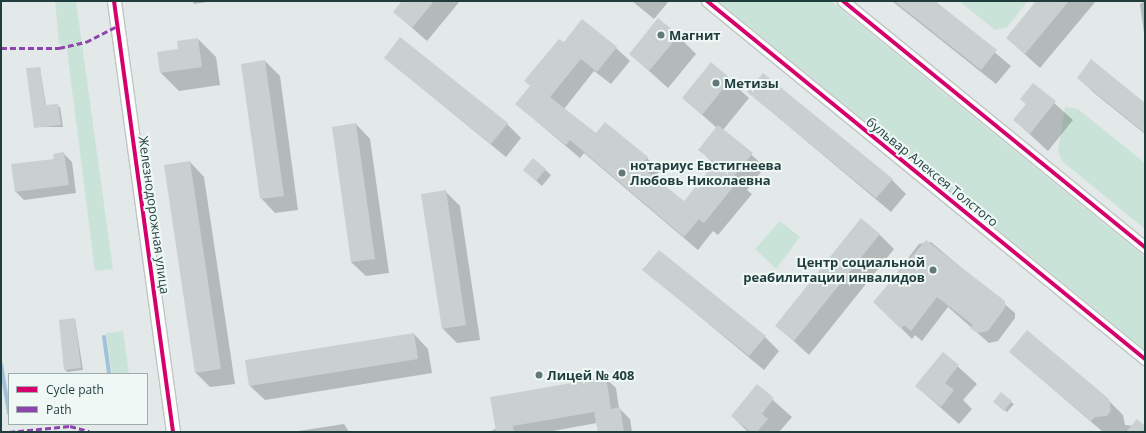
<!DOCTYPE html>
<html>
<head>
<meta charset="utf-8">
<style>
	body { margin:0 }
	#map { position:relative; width:1146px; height:433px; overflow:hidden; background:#e2e9e8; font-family:"Open Sans",sans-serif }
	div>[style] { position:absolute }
	.green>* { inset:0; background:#cae3d9 }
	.shadow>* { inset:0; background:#0003 }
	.stream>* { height:4px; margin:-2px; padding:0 2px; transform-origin:2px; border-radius:2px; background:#a0c2db }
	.building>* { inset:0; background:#cad0cf }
	.roads { filter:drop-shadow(1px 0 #bfc6c5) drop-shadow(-1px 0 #bfc6c5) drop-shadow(0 1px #bfc6c5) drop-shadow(0 -1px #bfc6c5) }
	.minor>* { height:11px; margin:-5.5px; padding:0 5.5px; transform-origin:5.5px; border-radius:5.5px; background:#fbfcfc }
	.tertiary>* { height:13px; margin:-6.5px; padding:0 6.5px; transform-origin:6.5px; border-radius:6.5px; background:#fbfcfc }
	.quiet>* { height:3px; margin-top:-1.5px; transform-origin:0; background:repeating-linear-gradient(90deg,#8e44ad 0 6px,transparent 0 9px) }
	.cycleway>* { height:4px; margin:-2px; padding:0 2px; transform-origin:2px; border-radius:2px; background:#d6006c }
	.dots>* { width:11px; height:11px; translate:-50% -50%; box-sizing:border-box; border:2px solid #f0f8f6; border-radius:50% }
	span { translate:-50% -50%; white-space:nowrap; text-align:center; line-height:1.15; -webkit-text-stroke:4px #f0f8f6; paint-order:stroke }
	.poi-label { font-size:13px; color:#1f3d3d; font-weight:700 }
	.left { translate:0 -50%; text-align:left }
	.right { translate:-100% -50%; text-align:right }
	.street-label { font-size:13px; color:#1f3d3d }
	.frame { position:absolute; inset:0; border:2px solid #1f3d3d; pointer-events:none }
	.legend { position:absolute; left:8px; top:373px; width:140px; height:52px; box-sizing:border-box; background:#f0f8f6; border:1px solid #9cadac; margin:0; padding:5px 7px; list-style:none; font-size:12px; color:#1f3d3d }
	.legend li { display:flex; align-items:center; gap:8px; height:20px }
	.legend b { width:20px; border:1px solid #9cadac }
</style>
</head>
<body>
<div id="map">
	<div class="green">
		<i style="clip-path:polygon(55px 1px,76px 1px,113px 269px,95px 271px,67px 50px,59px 43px)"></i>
		<i style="clip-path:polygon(718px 1px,831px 1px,1145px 257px,1145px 350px)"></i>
		<i style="clip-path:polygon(959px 1px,1028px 1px,1007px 27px,995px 30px)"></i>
		<i style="clip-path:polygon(1065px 107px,1078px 109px,1145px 163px,1145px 229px,1062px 161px,1058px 152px)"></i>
		<i style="clip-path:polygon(780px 221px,800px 237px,776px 269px,755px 249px)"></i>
		<i style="clip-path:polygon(123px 331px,129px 374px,112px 374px,106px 333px)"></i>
	</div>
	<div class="shadow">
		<i style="clip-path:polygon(192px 1px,214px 1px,194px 4px)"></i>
		<i style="clip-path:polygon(404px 1px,460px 1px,427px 41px,394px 12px)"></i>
		<i style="clip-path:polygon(632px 1px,669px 1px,654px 19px)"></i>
		<i style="clip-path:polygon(892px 1px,933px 1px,1011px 66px,996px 84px)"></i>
		<i style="clip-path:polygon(1037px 1px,1096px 1px,1040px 68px,1007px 38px)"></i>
		<i style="clip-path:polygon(1145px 1px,1145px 41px,1140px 4px)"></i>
		<i style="clip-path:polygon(678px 36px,696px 54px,668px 88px,630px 54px)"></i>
		<i style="clip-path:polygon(198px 39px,216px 57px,220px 85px,179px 91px,161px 73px,179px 50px)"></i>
		<i style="clip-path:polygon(564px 44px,616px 48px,630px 61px,611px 84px,594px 71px,564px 109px,596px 135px,647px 158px,660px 171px,654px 179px,684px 203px,715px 165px,700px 150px,717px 128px,683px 98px,711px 64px,749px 98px,723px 130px,765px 167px,747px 190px,752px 194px,718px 235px,713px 231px,698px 250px,584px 153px,580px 158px,516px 104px)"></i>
		<i style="clip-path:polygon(385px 58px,507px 124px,521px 138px,506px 157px)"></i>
		<i style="clip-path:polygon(265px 61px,280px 76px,298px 210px,275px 213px,261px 198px)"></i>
		<i style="clip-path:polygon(40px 68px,46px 106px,60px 107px,63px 127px,35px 127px)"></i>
		<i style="clip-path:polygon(1078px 77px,1145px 104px,1145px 134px,1093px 92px)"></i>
		<i style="clip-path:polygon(1033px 84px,1073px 120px,1048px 151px,1014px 120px,1027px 105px,1021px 99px)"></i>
		<i style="clip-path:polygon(748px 92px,892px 180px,906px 194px,891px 212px)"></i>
		<i style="clip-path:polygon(356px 124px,370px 139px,389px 273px,366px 276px,351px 262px)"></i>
		<i style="clip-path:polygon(64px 154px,72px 162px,76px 193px,24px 200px,16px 192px,12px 165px,55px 160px)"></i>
		<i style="clip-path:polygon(533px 159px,551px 175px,542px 186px,524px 170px)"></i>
		<i style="clip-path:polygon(190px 162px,204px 177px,235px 384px,210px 387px,196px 373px)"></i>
		<i style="clip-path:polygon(445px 191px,460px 206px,480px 340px,457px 343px,443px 329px)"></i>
		<i style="clip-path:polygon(879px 234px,894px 249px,809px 355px,777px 326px)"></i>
		<i style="clip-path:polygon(931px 242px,1015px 313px,1015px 318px,998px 341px,989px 343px,948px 307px,922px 341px,915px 335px,912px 339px,875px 302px,919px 244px)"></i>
		<i style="clip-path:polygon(644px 270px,765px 337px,779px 351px,764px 370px)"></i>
		<i style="clip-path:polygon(75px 319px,83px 370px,67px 372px,65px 369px)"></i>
		<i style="clip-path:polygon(414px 334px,428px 349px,432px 373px,265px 400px,250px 386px)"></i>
		<i style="clip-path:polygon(1010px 352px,1108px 400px,1123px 415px,1125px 425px,1145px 427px,1145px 432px,1103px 432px)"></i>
		<i style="clip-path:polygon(943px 353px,977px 384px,963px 400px,972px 409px,959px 424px,916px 386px)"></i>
		<i style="clip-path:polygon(605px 378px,616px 388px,619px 408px,630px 419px,632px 432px,599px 432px,597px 423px,547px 432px,489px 432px)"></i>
		<i style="clip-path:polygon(757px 386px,792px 417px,779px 432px,748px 432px,732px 416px)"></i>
		<i style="clip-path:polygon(1011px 402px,1014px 404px,1007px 412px,997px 404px)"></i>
		<i style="clip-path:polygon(344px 424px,349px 432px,292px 432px)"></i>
	</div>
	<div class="stream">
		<i style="left:104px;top:337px;width:37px;rotate:82deg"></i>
		<i style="left:1px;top:364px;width:50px;rotate:80.7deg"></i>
	</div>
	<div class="building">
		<i style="clip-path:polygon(402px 1px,434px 1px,412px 28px,393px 12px)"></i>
		<i style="clip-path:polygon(894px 1px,935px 1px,997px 50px,981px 70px)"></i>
		<i style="clip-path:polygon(1036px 1px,1069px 1px,1025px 54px,1006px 38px)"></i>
		<i style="clip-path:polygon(658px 18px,679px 35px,649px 71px,629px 54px)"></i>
		<i style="clip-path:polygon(582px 19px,617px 47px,597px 72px,581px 59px,550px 97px,596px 133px,605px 122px,648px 157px,640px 166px,684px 201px,715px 163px,698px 150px,718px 125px,753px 153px,734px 176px,739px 180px,704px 223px,699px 219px,684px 237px,570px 140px,566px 145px,515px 104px,530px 86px,524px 81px,559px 39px,564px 42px)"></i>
		<i style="clip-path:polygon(400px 37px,508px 123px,491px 144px,384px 58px)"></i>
		<i style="clip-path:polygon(198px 38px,202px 67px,160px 73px,157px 52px,178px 49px,177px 41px)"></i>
		<i style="clip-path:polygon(1091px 59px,1145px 103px,1145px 133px,1077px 78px)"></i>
		<i style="clip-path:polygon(265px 60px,284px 196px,260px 199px,241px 64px)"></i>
		<i style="clip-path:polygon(711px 62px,731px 79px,702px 115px,682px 98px)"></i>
		<i style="clip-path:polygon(40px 67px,45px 105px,58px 104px,61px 125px,34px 128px,26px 68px)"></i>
		<i style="clip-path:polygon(763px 73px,893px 179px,876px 198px,747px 92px)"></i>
		<i style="clip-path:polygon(1033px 83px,1056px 101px,1030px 134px,1013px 120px,1026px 104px,1020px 99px)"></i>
		<i style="clip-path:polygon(356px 123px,375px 259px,351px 262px,332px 127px)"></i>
		<i style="clip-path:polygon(64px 152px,69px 185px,15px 192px,11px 164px,54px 159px,53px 154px)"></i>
		<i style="clip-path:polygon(533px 158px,546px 169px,536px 181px,523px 170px)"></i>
		<i style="clip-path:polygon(190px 161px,221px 369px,195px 373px,164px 165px)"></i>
		<i style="clip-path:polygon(446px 190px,466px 325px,442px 329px,421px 194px)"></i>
		<i style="clip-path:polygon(861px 218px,880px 234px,794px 341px,775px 326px)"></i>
		<i style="clip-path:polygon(926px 240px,1005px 301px,1005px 308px,988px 331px,977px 333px,970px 328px,973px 325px,937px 297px,911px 331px,904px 325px,901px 329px,873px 302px)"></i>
		<i style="clip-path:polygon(659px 250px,766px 336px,749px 356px,642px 270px)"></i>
		<i style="clip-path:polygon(75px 318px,81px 368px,64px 370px,59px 320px)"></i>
		<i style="clip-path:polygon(1027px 330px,1109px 399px,1111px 410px,1107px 416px,1095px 417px,1091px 421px,1009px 352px)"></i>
		<i style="clip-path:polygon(414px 333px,418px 359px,249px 386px,245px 360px)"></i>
		<i style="clip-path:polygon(943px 352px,959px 365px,945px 383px,954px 390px,941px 407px,915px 386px)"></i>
		<i style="clip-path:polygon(606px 377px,611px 409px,620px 407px,624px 432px,598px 432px,594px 412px,513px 426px,514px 432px,496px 432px,490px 397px)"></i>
		<i style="clip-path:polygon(757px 384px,774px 398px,762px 414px,768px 419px,757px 432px,751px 432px,731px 416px)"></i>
		<i style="clip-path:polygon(1001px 392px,1012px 401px,1004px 411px,993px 402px)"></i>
		<i style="clip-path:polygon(1137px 419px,1145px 426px,1145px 432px,1126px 432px)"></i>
	</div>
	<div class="roads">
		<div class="minor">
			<i style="left:707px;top:1px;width:566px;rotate:39.26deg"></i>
			<i style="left:843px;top:1px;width:390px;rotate:39.2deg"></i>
		</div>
		<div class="tertiary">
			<i style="left:114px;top:1px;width:435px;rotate:82.2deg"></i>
		</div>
	</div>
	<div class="quiet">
		<i style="left:1px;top:48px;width:58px"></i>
		<i style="left:59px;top:48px;width:28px;rotate:-13deg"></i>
		<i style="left:86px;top:42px;width:36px;rotate:-27deg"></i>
		<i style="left:9px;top:432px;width:61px;rotate:-5.6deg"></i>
		<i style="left:70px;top:426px;width:20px;rotate:15deg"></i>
	</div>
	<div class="cycleway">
		<i style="left:114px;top:1px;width:435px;rotate:82.2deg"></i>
		<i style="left:707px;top:1px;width:566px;rotate:39.26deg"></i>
		<i style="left:843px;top:1px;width:390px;rotate:39.2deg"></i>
	</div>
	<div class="dots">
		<i style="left:661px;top:35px;background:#637979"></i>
		<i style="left:716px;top:83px;background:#637979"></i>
		<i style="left:622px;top:173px;background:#637979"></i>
		<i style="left:933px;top:270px;background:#637979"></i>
		<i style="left:539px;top:375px;background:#637979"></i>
	</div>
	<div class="poi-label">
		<span class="left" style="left:669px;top:35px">Магнит</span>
		<span class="left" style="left:724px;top:83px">Метизы</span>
		<span class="left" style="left:630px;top:173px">нотариус Евстигнеева<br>Любовь Николаевна</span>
		<span class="right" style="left:925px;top:270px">Центр социальной<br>реабилитации инвалидов</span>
		<span class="left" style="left:547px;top:375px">Лицей № 408</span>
	</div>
	<div class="street-label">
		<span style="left:932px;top:172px;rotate:39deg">бульвар Алексея Толстого</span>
		<span style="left:154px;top:215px;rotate:82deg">Железнодорожная улица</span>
	</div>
	<div class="frame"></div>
	<ul class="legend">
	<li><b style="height:5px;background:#d6006c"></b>Cycle path</li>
	<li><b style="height:5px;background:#8e44ad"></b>Path</li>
	</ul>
</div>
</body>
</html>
